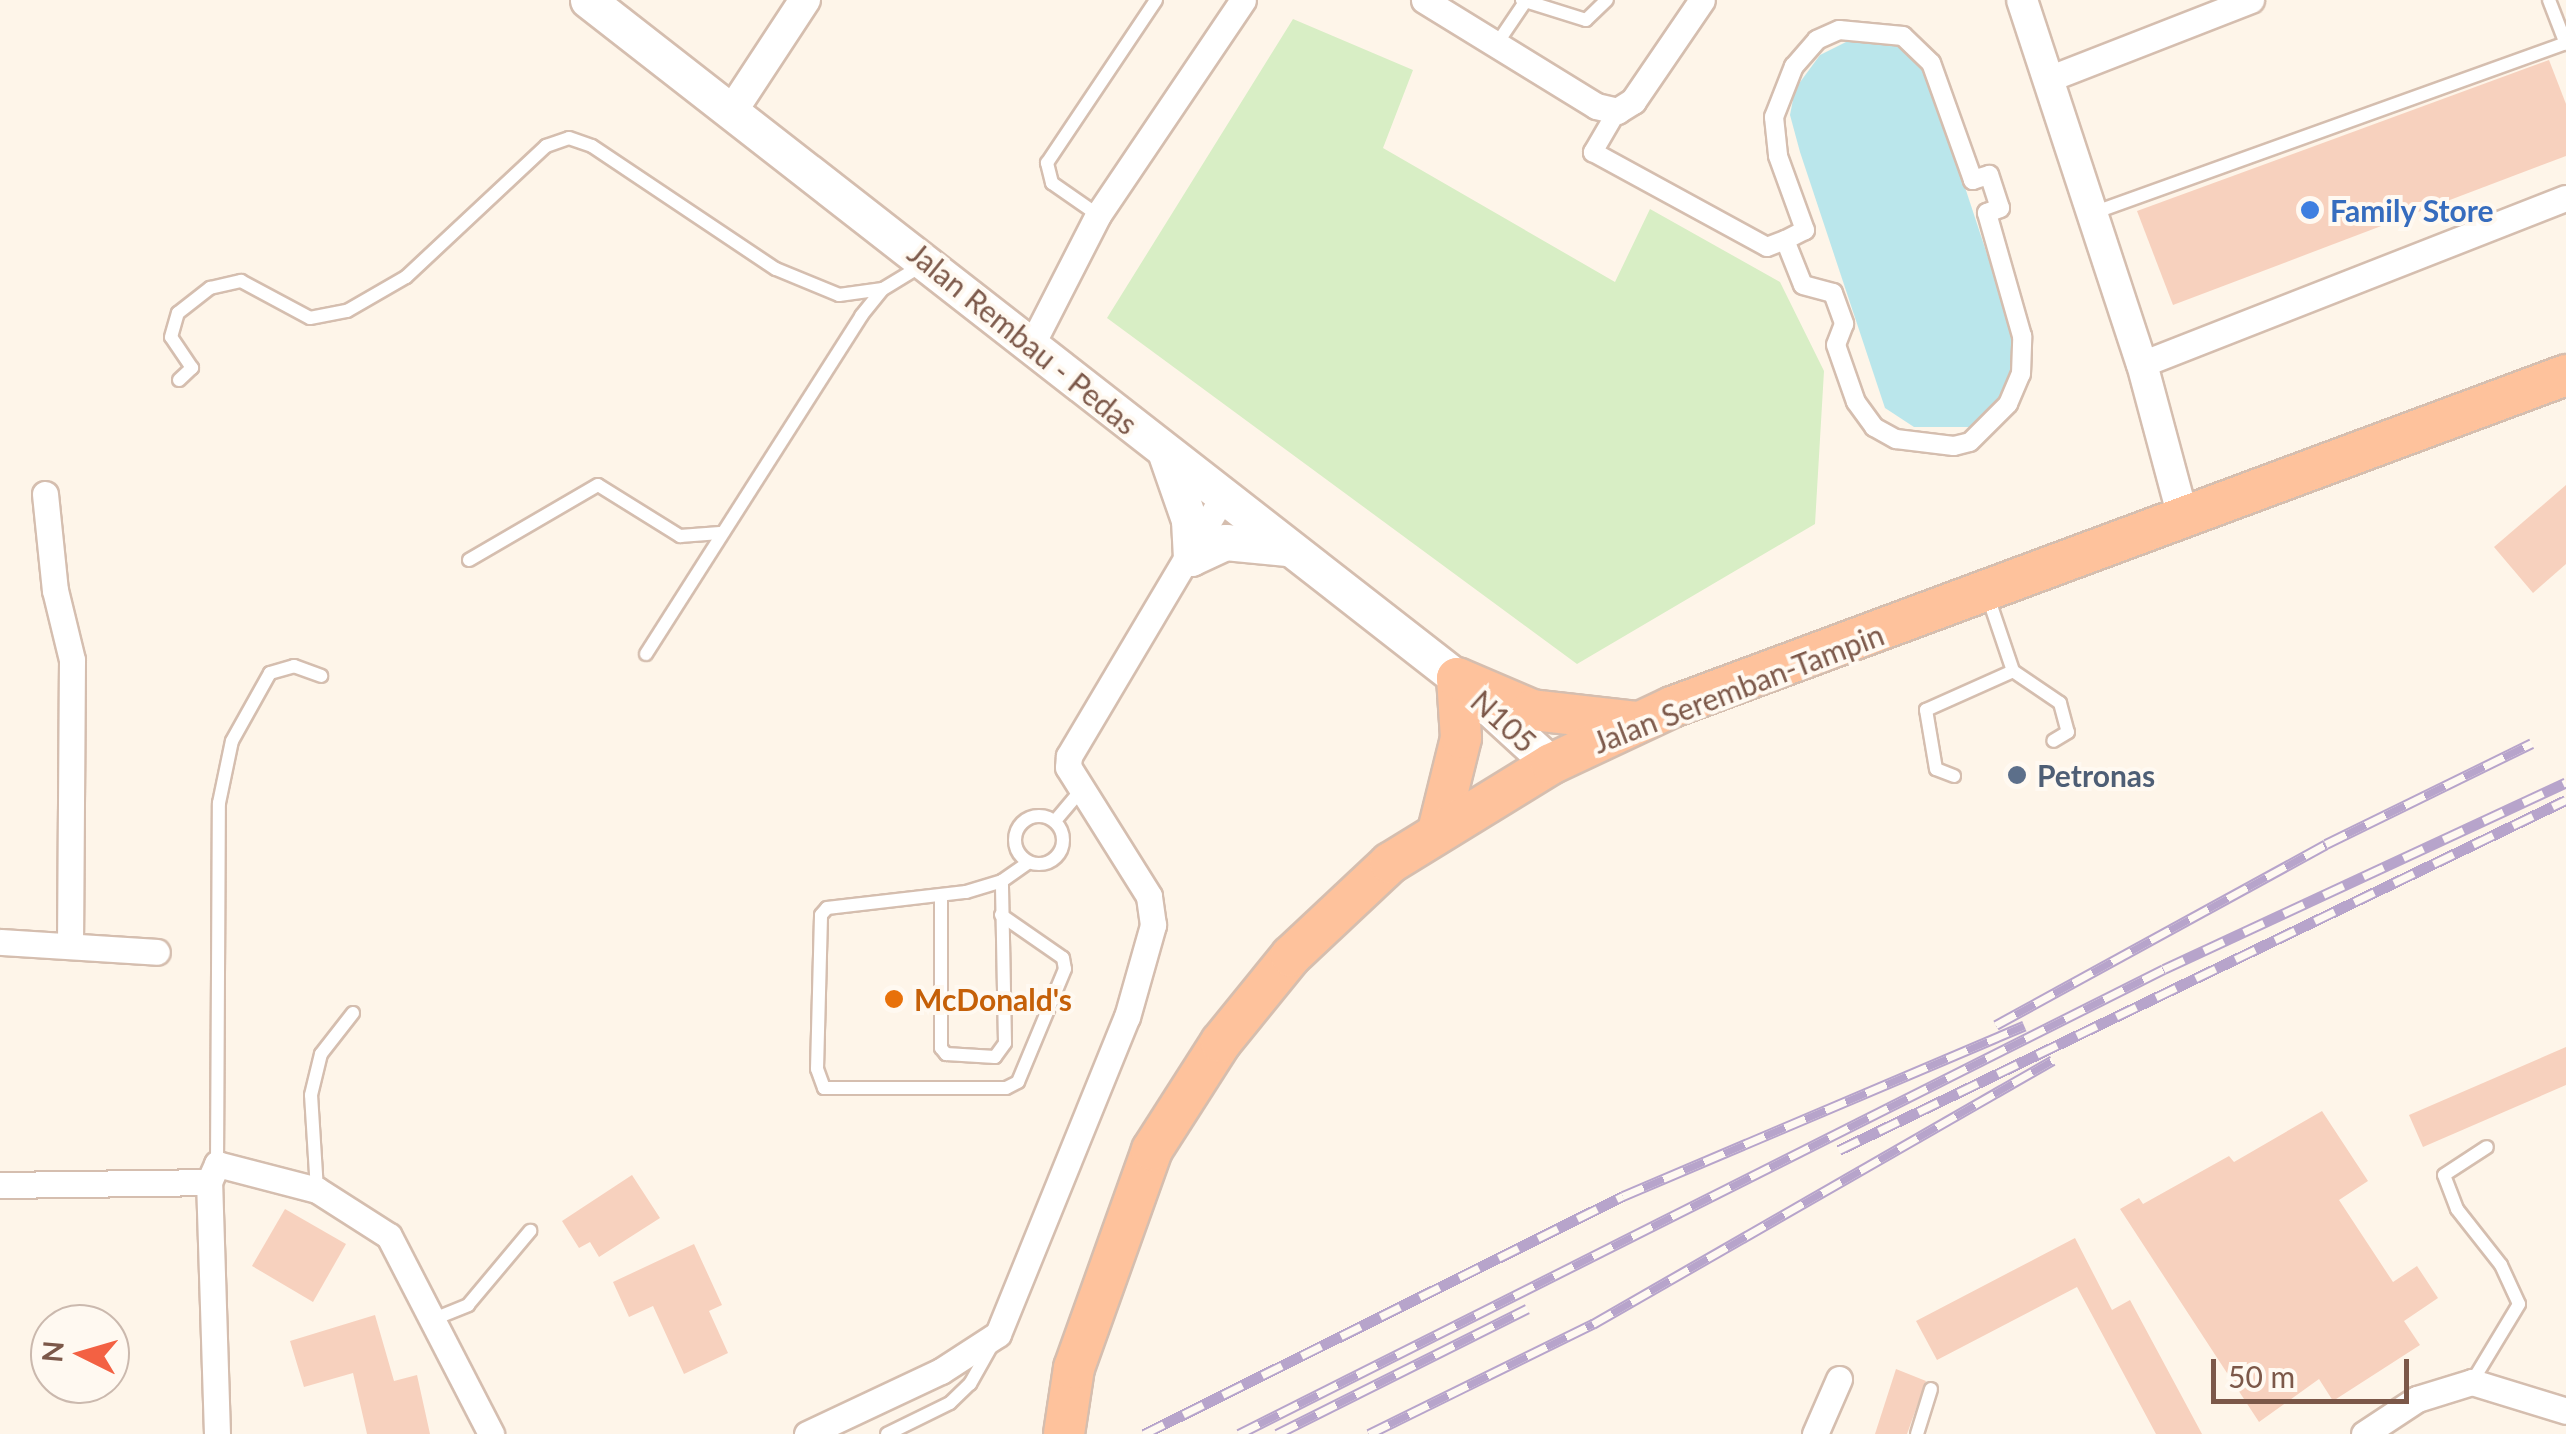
<!DOCTYPE html>
<html>
<head>
<meta charset="utf-8">
<style>
	body { margin:0 }
	#map { position:relative; width:2566px; height:1434px; overflow:hidden; background:#fef5e9; font-family:Lato,sans-serif }
	div>[style] { position:absolute }
	.green>* { inset:0; background:#d8eec5 }
	.water>* { inset:0; background:#bae6eb }
	.building>* { inset:0; background:#f7d1be }
	.roads { filter:drop-shadow(2px 0 #d5beaf) drop-shadow(-2px 0 #d5beaf) drop-shadow(0 2px #d5beaf) drop-shadow(0 -2px #d5beaf) }
	.service>* { height:12px; margin:-6px; padding:0 6px; transform-origin:6px; border-radius:6px; background:#fff }
	.service>.ring { margin:-6px; padding:0; box-sizing:content-box; background:none; border:12px solid #fff; border-radius:50% }
	.pedestrian>* { height:18px; margin:-9px; padding:0 9px; transform-origin:9px; border-radius:9px; background:#fff }
	.minor>* { height:25px; margin:-12.5px; padding:0 12.5px; transform-origin:12.5px; border-radius:12.5px; background:#fff }
	.tertiary>* { height:30px; margin:-15px; padding:0 15px; transform-origin:15px; border-radius:15px; background:#fff }
	.secondary>* { height:35px; margin:-17.5px; padding:0 17.5px; transform-origin:17.5px; border-radius:17.5px; background:#fff }
	.trunk>* { height:40px; margin:-20px; padding:0 20px; transform-origin:20px; border-radius:20px; background:#fec29c }
	.rail>* { height:11px; margin-top:-5.5px; transform-origin:0; background:repeating-linear-gradient(90deg,#fff9f1 0 22px,#b7a4cb 0 44px); box-sizing:border-box; border-block:2px solid #b7a4cb }
	.dots>* { width:28px; height:28px; translate:-50% -50%; box-sizing:border-box; border:5px solid #fff9f1; border-radius:50% }
	span { translate:-50% -50%; white-space:nowrap; text-align:center; line-height:1.15; -webkit-text-stroke:8px #fff9f1; paint-order:stroke }
	.shop-label { font-size:30px; color:#366cbe; font-weight:700 }
	.left { translate:0 -50%; text-align:left }
	.street-label { font-size:30px; color:#7c5849 }
	.service-label { font-size:30px; color:#4e5e75; font-weight:700 }
	.food-label { font-size:30px; color:#c56008; font-weight:700 }
	.north { position:absolute; left:30px; top:1304px; width:100px; height:100px; box-sizing:border-box; background:#fff9f1; border:2px solid #cbb9ae; border-radius:50%; rotate:275deg; font-size:28px; font-weight:700; line-height:40px; text-align:center; color:#7c5849 }
	.north::after { content:''; display:block; margin:auto; width:35px; height:45px; background:#f36143; clip-path:polygon(50% 0,100% 100%,50% 72%,0 100%) }
	.scale { position:absolute; left:2211px; top:1359px; width:198px; height:45px; box-sizing:border-box; border:5px solid #7c5849; border-top:0; padding-left:12px; font-size:30px; line-height:35px; white-space:nowrap; color:#7c5849; -webkit-text-stroke:8px #fff9f1; paint-order:stroke }
</style>
</head>
<body>
<div id="map">
	<div class="green">
		<i style="clip-path:polygon(1293px 19px,1413px 70px,1383px 148px,1615px 282px,1650px 209px,1780px 282px,1824px 371px,1815px 524px,1577px 664px,1107px 318px)"></i>
	</div>
	<div class="water">
		<i style="clip-path:polygon(1854px 38px,1905px 47px,1926px 69px,2014px 336px,2017px 362px,2010px 387px,1994px 413px,1970px 427px,1914px 427px,1885px 408px,1800px 152px,1790px 115px,1795px 89px,1820px 55px)"></i>
	</div>
	<div class="building">
		<i style="clip-path:polygon(2549px 60px,2566px 104px,2566px 156px,2173px 305px,2137px 211px)"></i>
		<i style="clip-path:polygon(2566px 485px,2566px 564px,2533px 593px,2494px 547px)"></i>
		<i style="clip-path:polygon(2566px 1047px,2566px 1085px,2423px 1147px,2409px 1115px)"></i>
		<i style="clip-path:polygon(2322px 1111px,2368px 1181px,2339px 1200px,2393px 1282px,2417px 1266px,2438px 1298px,2404px 1321px,2420px 1345px,2333px 1401px,2319px 1379px,2259px 1422px,2120px 1209px,2139px 1198px,2143px 1204px,2229px 1156px,2234px 1162px)"></i>
		<i style="clip-path:polygon(632px 1175px,660px 1218px,599px 1257px,590px 1242px,579px 1248px,562px 1221px)"></i>
		<i style="clip-path:polygon(285px 1209px,346px 1244px,313px 1302px,252px 1266px)"></i>
		<i style="clip-path:polygon(2075px 1238px,2112px 1310px,2130px 1300px,2202px 1434px,2156px 1434px,2077px 1287px,1937px 1360px,1916px 1321px)"></i>
		<i style="clip-path:polygon(694px 1244px,722px 1305px,709px 1311px,728px 1353px,684px 1374px,653px 1306px,629px 1317px,613px 1282px)"></i>
		<i style="clip-path:polygon(375px 1315px,394px 1381px,417px 1375px,430px 1434px,367px 1434px,353px 1373px,304px 1387px,290px 1341px)"></i>
		<i style="clip-path:polygon(1896px 1369px,1926px 1381px,1907px 1434px,1875px 1434px)"></i>
	</div>
	<div class="roads">
		<div class="service">
			<i style="left:1522px;top:0;width:67px;rotate:17.4deg"></i>
			<i style="left:1586px;top:20px;width:29px;rotate:-44deg"></i>
			<i style="left:2549px;top:0;width:47px;rotate:68.9deg"></i>
			<i style="left:1496px;top:45px;width:52px;rotate:-56deg"></i>
			<i style="left:2093px;top:213px;width:503px;rotate:-19.77deg"></i>
			<i style="left:1098px;top:215px;width:56px;rotate:-145.2deg"></i>
			<i style="left:1052px;top:183px;width:21px;rotate:-104deg"></i>
			<i style="left:1047px;top:163px;width:196px;rotate:-56.2deg"></i>
			<i style="left:179px;top:380px;width:18px;rotate:-43deg"></i>
			<i style="left:192px;top:368px;width:37px;rotate:-124deg"></i>
			<i style="left:171px;top:337px;width:25px;rotate:-74deg"></i>
			<i style="left:178px;top:313px;width:41px;rotate:-38deg"></i>
			<i style="left:210px;top:288px;width:32px;rotate:-13deg"></i>
			<i style="left:241px;top:281px;width:78px;rotate:28.2deg"></i>
			<i style="left:310px;top:318px;width:38px;rotate:-11deg"></i>
			<i style="left:347px;top:311px;width:68px;rotate:-30deg"></i>
			<i style="left:406px;top:277px;width:192px;rotate:-43.1deg"></i>
			<i style="left:546px;top:146px;width:24px;rotate:-19deg"></i>
			<i style="left:569px;top:138px;width:24px;rotate:19deg"></i>
			<i style="left:592px;top:146px;width:221px;rotate:33.8deg"></i>
			<i style="left:776px;top:269px;width:68px;rotate:22.4deg"></i>
			<i style="left:839px;top:295px;width:44px;rotate:-7.8deg"></i>
			<i style="left:469px;top:560px;width:149px;rotate:-30.2deg"></i>
			<i style="left:598px;top:485px;width:97px;rotate:31.9deg"></i>
			<i style="left:680px;top:536px;width:40px;rotate:-4.3deg"></i>
			<i style="left:1987px;top:594px;width:81px;rotate:71.3deg"></i>
			<i style="left:2013px;top:671px;width:57px;rotate:34.2deg"></i>
			<i style="left:2060px;top:703px;width:30px;rotate:75deg"></i>
			<i style="left:2068px;top:732px;width:17px;rotate:149deg"></i>
			<i style="left:646px;top:654px;width:401px;rotate:-57.5deg"></i>
			<i style="left:861px;top:316px;width:35px;rotate:-51deg"></i>
			<i style="left:883px;top:289px;width:44px;rotate:-31.2deg"></i>
			<i style="left:1954px;top:776px;width:19px;rotate:-159deg"></i>
			<i style="left:1936px;top:769px;width:60px;rotate:-99.6deg"></i>
			<i style="left:1926px;top:710px;width:95px;rotate:-24.1deg"></i>
			<i class="ring" style="left:1015px;top:816px;width:36px;height:36px"></i>
			<i style="left:1055px;top:821px;width:42px;rotate:-49.8deg"></i>
			<i style="left:941px;top:896px;width:152px;rotate:90deg"></i>
			<i style="left:941px;top:1048px;width:8px;rotate:50deg"></i>
			<i style="left:946px;top:1054px;width:49px;rotate:3.5deg"></i>
			<i style="left:995px;top:1057px;width:17px;rotate:-54deg"></i>
			<i style="left:1005px;top:1043px;width:162px;rotate:-91.1deg"></i>
			<i style="left:1001px;top:915px;width:75px;rotate:34.7deg"></i>
			<i style="left:1063px;top:958px;width:11px;rotate:80deg"></i>
			<i style="left:1065px;top:969px;width:122px;rotate:112.6deg"></i>
			<i style="left:1018px;top:1082px;width:13px;rotate:153deg"></i>
			<i style="left:1006px;top:1088px;width:182px;rotate:180deg"></i>
			<i style="left:824px;top:1088px;width:20px;rotate:-110deg"></i>
			<i style="left:817px;top:1069px;width:154px;rotate:-88.5deg"></i>
			<i style="left:821px;top:915px;width:9px;rotate:-49deg"></i>
			<i style="left:827px;top:908px;width:140px;rotate:-6.6deg"></i>
			<i style="left:966px;top:892px;width:38px;rotate:-17deg"></i>
			<i style="left:1002px;top:881px;width:32px;rotate:-35deg"></i>
			<i style="left:217px;top:1164px;width:361px;rotate:-89.7deg"></i>
			<i style="left:219px;top:803px;width:63px;rotate:-78.2deg"></i>
			<i style="left:232px;top:741px;width:78px;rotate:-60.8deg"></i>
			<i style="left:270px;top:673px;width:25px;rotate:-16deg"></i>
			<i style="left:294px;top:666px;width:29px;rotate:20deg"></i>
			<i style="left:317px;top:1190px;width:95px;rotate:-93.6deg"></i>
			<i style="left:311px;top:1095px;width:42px;rotate:-76.3deg"></i>
			<i style="left:321px;top:1054px;width:52px;rotate:-52deg"></i>
			<i style="left:434px;top:1319px;width:37px;rotate:-22deg"></i>
			<i style="left:468px;top:1305px;width:97px;rotate:-50deg"></i>
			<i style="left:2472px;top:1382px;width:91px;rotate:-58.9deg"></i>
			<i style="left:2519px;top:1304px;width:43px;rotate:-114.8deg"></i>
			<i style="left:2501px;top:1265px;width:71px;rotate:-128.2deg"></i>
			<i style="left:2457px;top:1209px;width:36px;rotate:-111deg"></i>
			<i style="left:2444px;top:1175px;width:51px;rotate:-33.1deg"></i>
			<i style="left:887px;top:1434px;width:70px;rotate:-26.2deg"></i>
			<i style="left:950px;top:1403px;width:28px;rotate:-44deg"></i>
			<i style="left:970px;top:1384px;width:45px;rotate:-60.6deg"></i>
			<i style="left:1917px;top:1434px;width:47px;rotate:-72.7deg"></i>
		</div>
		<div class="pedestrian">
			<i style="left:1617px;top:111px;width:48px;rotate:120.3deg"></i>
			<i style="left:1593px;top:152px;width:198px;rotate:28.6deg"></i>
			<i style="left:1767px;top:247px;width:19px;rotate:-21deg"></i>
			<i style="left:1785px;top:240px;width:48px;rotate:68.2deg"></i>
			<i style="left:1803px;top:285px;width:31px;rotate:15deg"></i>
			<i style="left:1833px;top:293px;width:33px;rotate:70deg"></i>
			<i style="left:1844px;top:324px;width:22px;rotate:111deg"></i>
			<i style="left:1836px;top:345px;width:60px;rotate:70.7deg"></i>
			<i style="left:1856px;top:402px;width:31px;rotate:54deg"></i>
			<i style="left:1874px;top:427px;width:25px;rotate:29deg"></i>
			<i style="left:1896px;top:439px;width:58px;rotate:6.9deg"></i>
			<i style="left:1954px;top:446px;width:16px;rotate:-14deg"></i>
			<i style="left:1970px;top:442px;width:54px;rotate:-45deg"></i>
			<i style="left:2008px;top:404px;width:33px;rotate:-67deg"></i>
			<i style="left:2021px;top:374px;width:38px;rotate:-88deg"></i>
			<i style="left:2022px;top:336px;width:128px;rotate:-105.9deg"></i>
			<i style="left:1987px;top:213px;width:14px;rotate:-21deg"></i>
			<i style="left:2000px;top:208px;width:35px;rotate:-108deg"></i>
			<i style="left:1989px;top:175px;width:17px;rotate:163deg"></i>
			<i style="left:1973px;top:180px;width:124px;rotate:-109.7deg"></i>
			<i style="left:1931px;top:63px;width:39px;rotate:-136deg"></i>
			<i style="left:1903px;top:36px;width:64px;rotate:-174.6deg"></i>
			<i style="left:1839px;top:30px;width:24px;rotate:156deg"></i>
			<i style="left:1817px;top:40px;width:35px;rotate:131deg"></i>
			<i style="left:1794px;top:66px;width:55px;rotate:111.4deg"></i>
			<i style="left:1774px;top:117px;width:39px;rotate:84deg"></i>
			<i style="left:1778px;top:156px;width:79px;rotate:70deg"></i>
			<i style="left:1805px;top:230px;width:22px;rotate:153deg"></i>
		</div>
		<div class="minor">
			<i style="left:1424px;top:0;width:202px;rotate:31.6deg"></i>
			<i style="left:1596px;top:106px;width:22px;rotate:13deg"></i>
			<i style="left:1617px;top:111px;width:19px;rotate:-32deg"></i>
			<i style="left:1633px;top:101px;width:122px;rotate:-55.7deg"></i>
			<i style="left:2048px;top:79px;width:218px;rotate:-21.3deg"></i>
			<i style="left:1033px;top:342px;width:143px;rotate:-62.9deg"></i>
			<i style="left:1098px;top:215px;width:259px;rotate:-56deg"></i>
			<i style="left:2142px;top:364px;width:455px;rotate:-21.4deg"></i>
			<i style="left:45px;top:494px;width:97px;rotate:84.1deg"></i>
			<i style="left:55px;top:590px;width:72px;rotate:76.3deg"></i>
			<i style="left:72px;top:660px;width:285px;rotate:90.4deg"></i>
			<i style="left:0;top:942px;width:157px;rotate:3.6deg"></i>
			<i style="left:0;top:1185px;width:209px;rotate:-0.8deg"></i>
			<i style="left:217px;top:1434px;width:252px;rotate:-91.8deg"></i>
			<i style="left:209px;top:1182px;width:20px;rotate:-66deg"></i>
			<i style="left:217px;top:1164px;width:103px;rotate:14.6deg"></i>
			<i style="left:317px;top:1190px;width:85px;rotate:32.6deg"></i>
			<i style="left:389px;top:1236px;width:223px;rotate:62.7deg"></i>
			<i style="left:807px;top:1434px;width:148px;rotate:-25.2deg"></i>
			<i style="left:941px;top:1371px;width:68px;rotate:-33deg"></i>
			<i style="left:998px;top:1334px;width:342px;rotate:-67.9deg"></i>
			<i style="left:1127px;top:1017px;width:96px;rotate:-74.2deg"></i>
			<i style="left:1153px;top:925px;width:29px;rotate:-98deg"></i>
			<i style="left:1149px;top:896px;width:152px;rotate:-122.1deg"></i>
			<i style="left:1068px;top:767px;width:11px;rotate:-85deg"></i>
			<i style="left:1069px;top:756px;width:301px;rotate:-59.3deg"></i>
			<i style="left:1815px;top:1434px;width:60px;rotate:-66.4deg"></i>
			<i style="left:2364px;top:1434px;width:64px;rotate:-33.4deg"></i>
			<i style="left:2417px;top:1399px;width:58px;rotate:-17.2deg"></i>
			<i style="left:2472px;top:1382px;width:98px;rotate:17.1deg"></i>
		</div>
		<div class="tertiary">
			<i style="left:2022px;top:0;width:383px;rotate:71.8deg"></i>
			<i style="left:2142px;top:364px;width:163px;rotate:75deg"></i>
			<i style="left:732px;top:111px;width:133px;rotate:-56.7deg"></i>
		</div>
		<div class="secondary">
			<i style="left:588px;top:0;width:1102px;rotate:37.96deg"></i>
			<i style="left:1457px;top:678px;width:127px;rotate:42.5deg"></i>
			<i style="left:1166px;top:454px;width:70px;rotate:70.8deg"></i>
			<i style="left:1189px;top:520px;width:38px;rotate:87deg"></i>
			<i style="left:1191px;top:558px;width:38px;rotate:-25deg"></i>
			<i style="left:1225px;top:542px;width:60px;rotate:5.7deg"></i>
		</div>
		<div class="trunk">
			<i style="left:1438px;top:831px;width:96px;rotate:-76.1deg"></i>
			<i style="left:1461px;top:738px;width:60px;rotate:-93.8deg"></i>
			<i style="left:1457px;top:678px;width:82px;rotate:23.1deg"></i>
			<i style="left:1532px;top:710px;width:107px;rotate:6.5deg"></i>
			<i style="left:1064px;top:1434px;width:67px;rotate:-81.4deg"></i>
			<i style="left:1074px;top:1368px;width:232px;rotate:-70.3deg"></i>
			<i style="left:1152px;top:1150px;width:128px;rotate:-57.4deg"></i>
			<i style="left:1221px;top:1042px;width:111px;rotate:-50.9deg"></i>
			<i style="left:1291px;top:956px;width:136px;rotate:-43.2deg"></i>
			<i style="left:1390px;top:863px;width:189px;rotate:-31.6deg"></i>
			<i style="left:1551px;top:764px;width:134px;rotate:-25.2deg"></i>
			<i style="left:1672px;top:707px;width:954px;rotate:-20.37deg"></i>
		</div>
	</div>
	<div class="rail">
		<i style="left:1996px;top:1025px;width:376px;rotate:-28.7deg"></i>
		<i style="left:2326px;top:844px;width:229px;rotate:-26.1deg"></i>
		<i style="left:1839px;top:1150px;width:807px;rotate:-25.71deg"></i>
		<i style="left:1144px;top:1434px;width:535px;rotate:-26.42deg"></i>
		<i style="left:1623px;top:1196px;width:436px;rotate:-23deg"></i>
		<i style="left:1239px;top:1434px;width:1035px;rotate:-26.69deg"></i>
		<i style="left:2164px;top:969px;width:443px;rotate:-24.9deg"></i>
		<i style="left:1277px;top:1434px;width:280px;rotate:-26.6deg"></i>
		<i style="left:1369px;top:1434px;width:250px;rotate:-26.2deg"></i>
		<i style="left:1593px;top:1324px;width:530px;rotate:-29.85deg"></i>
	</div>
	<div class="dots">
		<i style="left:2310px;top:210px;background:#3f7fe0"></i>
		<i style="left:2017px;top:775px;background:#5c6f8a"></i>
		<i style="left:894px;top:999px;background:#e8710a"></i>
	</div>
	<div class="shop-label">
		<span class="left" style="left:2330px;top:210px">Family Store</span>
	</div>
	<div class="street-label">
		<span style="left:1023px;top:338px;rotate:39deg">Jalan Rembau - Pedas</span>
		<span style="left:1738px;top:688px;rotate:-21deg">Jalan Seremban-Tampin</span>
		<span style="left:1504px;top:721px;rotate:42deg">N105</span>
	</div>
	<div class="service-label">
		<span class="left" style="left:2037px;top:775px">Petronas</span>
	</div>
	<div class="food-label">
		<span class="left" style="left:914px;top:999px">McDonald's</span>
	</div>
	<div class="north">N</div>
	<div class="scale">50 m</div>
</div>
</body>
</html>
